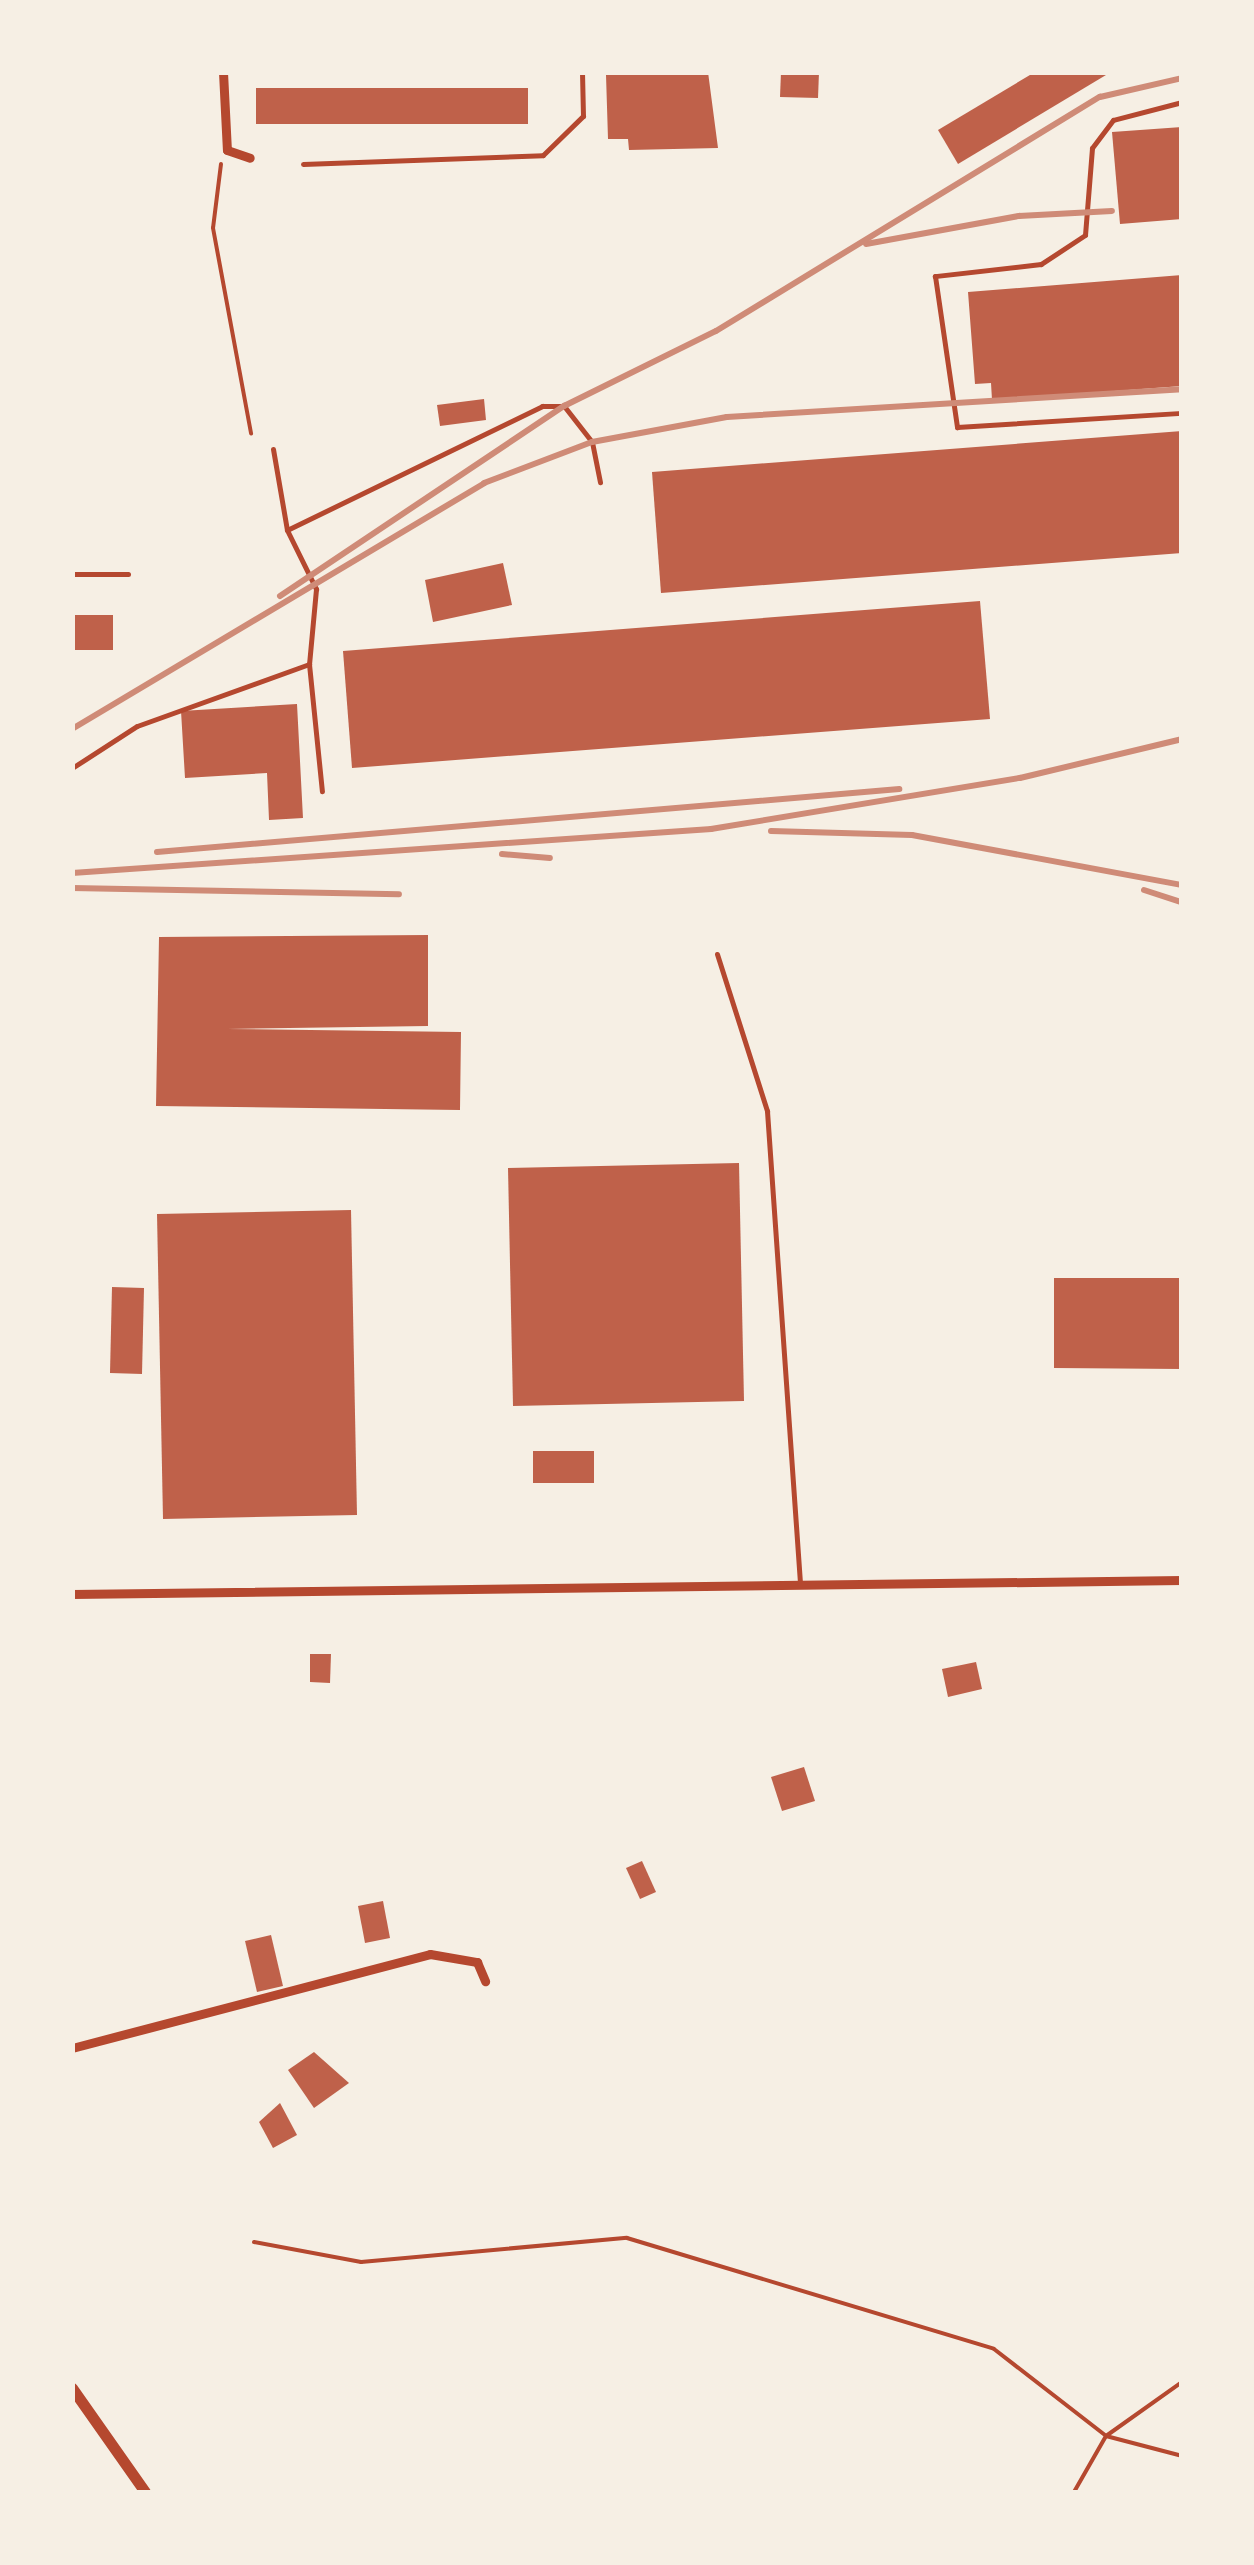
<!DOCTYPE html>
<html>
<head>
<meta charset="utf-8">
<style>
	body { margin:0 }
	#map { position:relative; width:1254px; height:2565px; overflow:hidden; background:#f6efe4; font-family:"Roboto Condensed",sans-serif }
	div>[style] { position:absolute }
	.building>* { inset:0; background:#bf614a }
	.path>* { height:4px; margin:-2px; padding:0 2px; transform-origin:2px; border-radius:2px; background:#b5482f }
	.service>* { height:5px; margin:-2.5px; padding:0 2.5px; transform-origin:2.5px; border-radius:2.5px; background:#b5482f }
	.minor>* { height:9px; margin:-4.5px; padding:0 4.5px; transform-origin:4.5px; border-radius:4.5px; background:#b5482f }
	.tertiary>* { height:11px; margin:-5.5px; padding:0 5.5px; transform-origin:5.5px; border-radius:5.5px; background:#b5482f }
	.rail>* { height:6px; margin:-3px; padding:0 3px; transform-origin:3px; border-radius:3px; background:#cf8b77 }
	span { translate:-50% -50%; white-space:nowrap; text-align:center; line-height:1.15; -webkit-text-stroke:9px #f6efe4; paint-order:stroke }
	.frame { position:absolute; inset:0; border:75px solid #f6efe4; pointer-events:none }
</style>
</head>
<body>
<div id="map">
	<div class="building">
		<i style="clip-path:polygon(708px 72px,718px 148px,629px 150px,628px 139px,608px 139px,606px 75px)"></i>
		<i style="clip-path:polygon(781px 72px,819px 72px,818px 98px,780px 97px)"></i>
		<i style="clip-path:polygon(1035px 72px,1111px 72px,958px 164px,938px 130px)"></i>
		<i style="clip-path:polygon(256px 88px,528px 88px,528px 124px,256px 124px)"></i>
		<i style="clip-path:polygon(1182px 127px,1182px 219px,1120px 224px,1112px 132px)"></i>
		<i style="clip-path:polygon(1182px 275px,1182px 386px,992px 400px,991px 383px,975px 384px,968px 292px)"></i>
		<i style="clip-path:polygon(484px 399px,486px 420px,440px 426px,437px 405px)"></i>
		<i style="clip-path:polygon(1182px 431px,1182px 553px,661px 593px,652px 472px)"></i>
		<i style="clip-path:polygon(503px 563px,512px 605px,433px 622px,425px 580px)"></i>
		<i style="clip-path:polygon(980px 601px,990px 719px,352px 768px,343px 651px)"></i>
		<i style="clip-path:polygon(72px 615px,113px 615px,113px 650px,72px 650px)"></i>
		<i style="clip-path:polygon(297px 704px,303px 818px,269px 820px,267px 773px,185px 778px,181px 711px)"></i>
		<i style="clip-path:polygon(428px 935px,428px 1026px,227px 1029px,461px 1032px,460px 1110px,156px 1106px,159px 937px)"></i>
		<i style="clip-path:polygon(739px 1163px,744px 1401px,513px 1406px,508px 1168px)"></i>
		<i style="clip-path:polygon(351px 1210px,357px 1515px,163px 1519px,157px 1214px)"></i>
		<i style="clip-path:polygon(1054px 1278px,1182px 1278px,1182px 1369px,1054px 1368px)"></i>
		<i style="clip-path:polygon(112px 1287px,144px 1288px,142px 1374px,110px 1373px)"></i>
		<i style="clip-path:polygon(533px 1451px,594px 1451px,594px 1483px,533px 1483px)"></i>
		<i style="clip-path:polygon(310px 1654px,331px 1654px,330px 1683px,310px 1682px)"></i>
		<i style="clip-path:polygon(976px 1662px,982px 1689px,948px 1697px,942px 1669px)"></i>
		<i style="clip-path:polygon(804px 1767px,815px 1801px,782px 1811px,771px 1777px)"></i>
		<i style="clip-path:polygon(642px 1861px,656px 1892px,640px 1899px,626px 1868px)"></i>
		<i style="clip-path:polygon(383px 1901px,390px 1938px,365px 1943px,358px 1906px)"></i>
		<i style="clip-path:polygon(271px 1935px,283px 1986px,257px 1992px,245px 1941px)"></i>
		<i style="clip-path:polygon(314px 2052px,349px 2083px,314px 2108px,288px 2070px)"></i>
		<i style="clip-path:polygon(280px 2103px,297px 2135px,273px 2148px,259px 2122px)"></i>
	</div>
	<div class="path">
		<i style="left:221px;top:164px;width:64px;rotate:97.1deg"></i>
		<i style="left:213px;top:228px;width:209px;rotate:79.5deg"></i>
		<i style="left:254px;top:2242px;width:109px;rotate:10.6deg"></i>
		<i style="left:361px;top:2262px;width:267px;rotate:-5.2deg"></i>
		<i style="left:627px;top:2238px;width:383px;rotate:16.8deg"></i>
		<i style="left:994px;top:2349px;width:142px;rotate:37.8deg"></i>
		<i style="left:1106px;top:2436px;width:79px;rotate:14.7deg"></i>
		<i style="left:1074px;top:2492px;width:64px;rotate:-60.3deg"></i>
		<i style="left:1106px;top:2436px;width:93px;rotate:-35.4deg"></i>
	</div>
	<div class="service">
		<i style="left:1182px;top:102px;width:71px;rotate:165.4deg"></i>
		<i style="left:1113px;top:120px;width:35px;rotate:127deg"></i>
		<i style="left:1092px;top:148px;width:87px;rotate:94.6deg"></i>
		<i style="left:1085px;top:235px;width:53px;rotate:146.6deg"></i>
		<i style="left:1041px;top:264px;width:107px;rotate:173.5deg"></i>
		<i style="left:935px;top:276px;width:153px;rotate:81.7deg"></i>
		<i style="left:957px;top:427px;width:225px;rotate:-3.6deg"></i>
		<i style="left:303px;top:164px;width:240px;rotate:-2.1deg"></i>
		<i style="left:543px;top:155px;width:56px;rotate:-44.3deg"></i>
		<i style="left:583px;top:116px;width:44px;rotate:-91.3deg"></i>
		<i style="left:273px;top:449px;width:82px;rotate:80.2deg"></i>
		<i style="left:287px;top:530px;width:66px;rotate:63.8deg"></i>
		<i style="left:316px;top:589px;width:75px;rotate:95.3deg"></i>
		<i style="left:309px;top:664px;width:128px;rotate:84.2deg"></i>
		<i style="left:287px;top:530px;width:284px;rotate:-25.9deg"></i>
		<i style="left:542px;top:406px;width:22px"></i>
		<i style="left:564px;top:406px;width:46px;rotate:52.1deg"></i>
		<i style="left:592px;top:442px;width:41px;rotate:78.7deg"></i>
		<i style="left:72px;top:574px;width:56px"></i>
		<i style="left:72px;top:768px;width:77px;rotate:-32.9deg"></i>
		<i style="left:137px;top:726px;width:183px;rotate:-19.8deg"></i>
		<i style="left:717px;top:954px;width:165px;rotate:72.3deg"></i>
		<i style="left:767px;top:1111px;width:474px;rotate:86deg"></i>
	</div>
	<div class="minor">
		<i style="left:223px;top:72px;width:78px;rotate:87.1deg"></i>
		<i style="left:227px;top:150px;width:24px;rotate:19deg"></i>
		<i style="left:72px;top:1594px;width:1110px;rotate:-0.72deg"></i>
		<i style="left:72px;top:2048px;width:370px;rotate:-14.7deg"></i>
		<i style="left:430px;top:1954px;width:48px;rotate:9.7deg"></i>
		<i style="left:477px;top:1962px;width:21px;rotate:67deg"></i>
	</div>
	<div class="tertiary">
		<i style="left:72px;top:2388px;width:127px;rotate:54.9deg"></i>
	</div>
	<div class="rail">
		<i style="left:866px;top:244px;width:156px;rotate:-10.4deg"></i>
		<i style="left:1019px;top:216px;width:93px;rotate:-3.1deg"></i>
		<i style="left:280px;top:596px;width:342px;rotate:-33.8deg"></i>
		<i style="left:564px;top:406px;width:169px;rotate:-26.3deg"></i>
		<i style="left:716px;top:331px;width:450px;rotate:-31.4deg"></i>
		<i style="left:1100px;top:97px;width:84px;rotate:-13deg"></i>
		<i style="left:72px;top:729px;width:480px;rotate:-30.8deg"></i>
		<i style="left:484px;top:483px;width:116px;rotate:-20.8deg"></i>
		<i style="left:592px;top:442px;width:137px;rotate:-10.5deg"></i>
		<i style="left:727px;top:417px;width:456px;rotate:-3.5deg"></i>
		<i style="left:771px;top:831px;width:141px;rotate:1.6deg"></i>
		<i style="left:912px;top:835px;width:275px;rotate:10.5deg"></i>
		<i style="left:157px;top:852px;width:745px;rotate:-4.85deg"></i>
		<i style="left:502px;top:854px;width:48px;rotate:4.8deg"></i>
		<i style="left:72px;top:873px;width:641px;rotate:-3.94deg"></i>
		<i style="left:711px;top:829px;width:313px;rotate:-9.4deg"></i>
		<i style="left:1020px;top:778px;width:167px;rotate:-13.5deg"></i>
		<i style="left:72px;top:888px;width:327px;rotate:1.1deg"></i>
		<i style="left:1144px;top:890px;width:40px;rotate:18deg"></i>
	</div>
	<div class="frame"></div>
</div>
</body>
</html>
